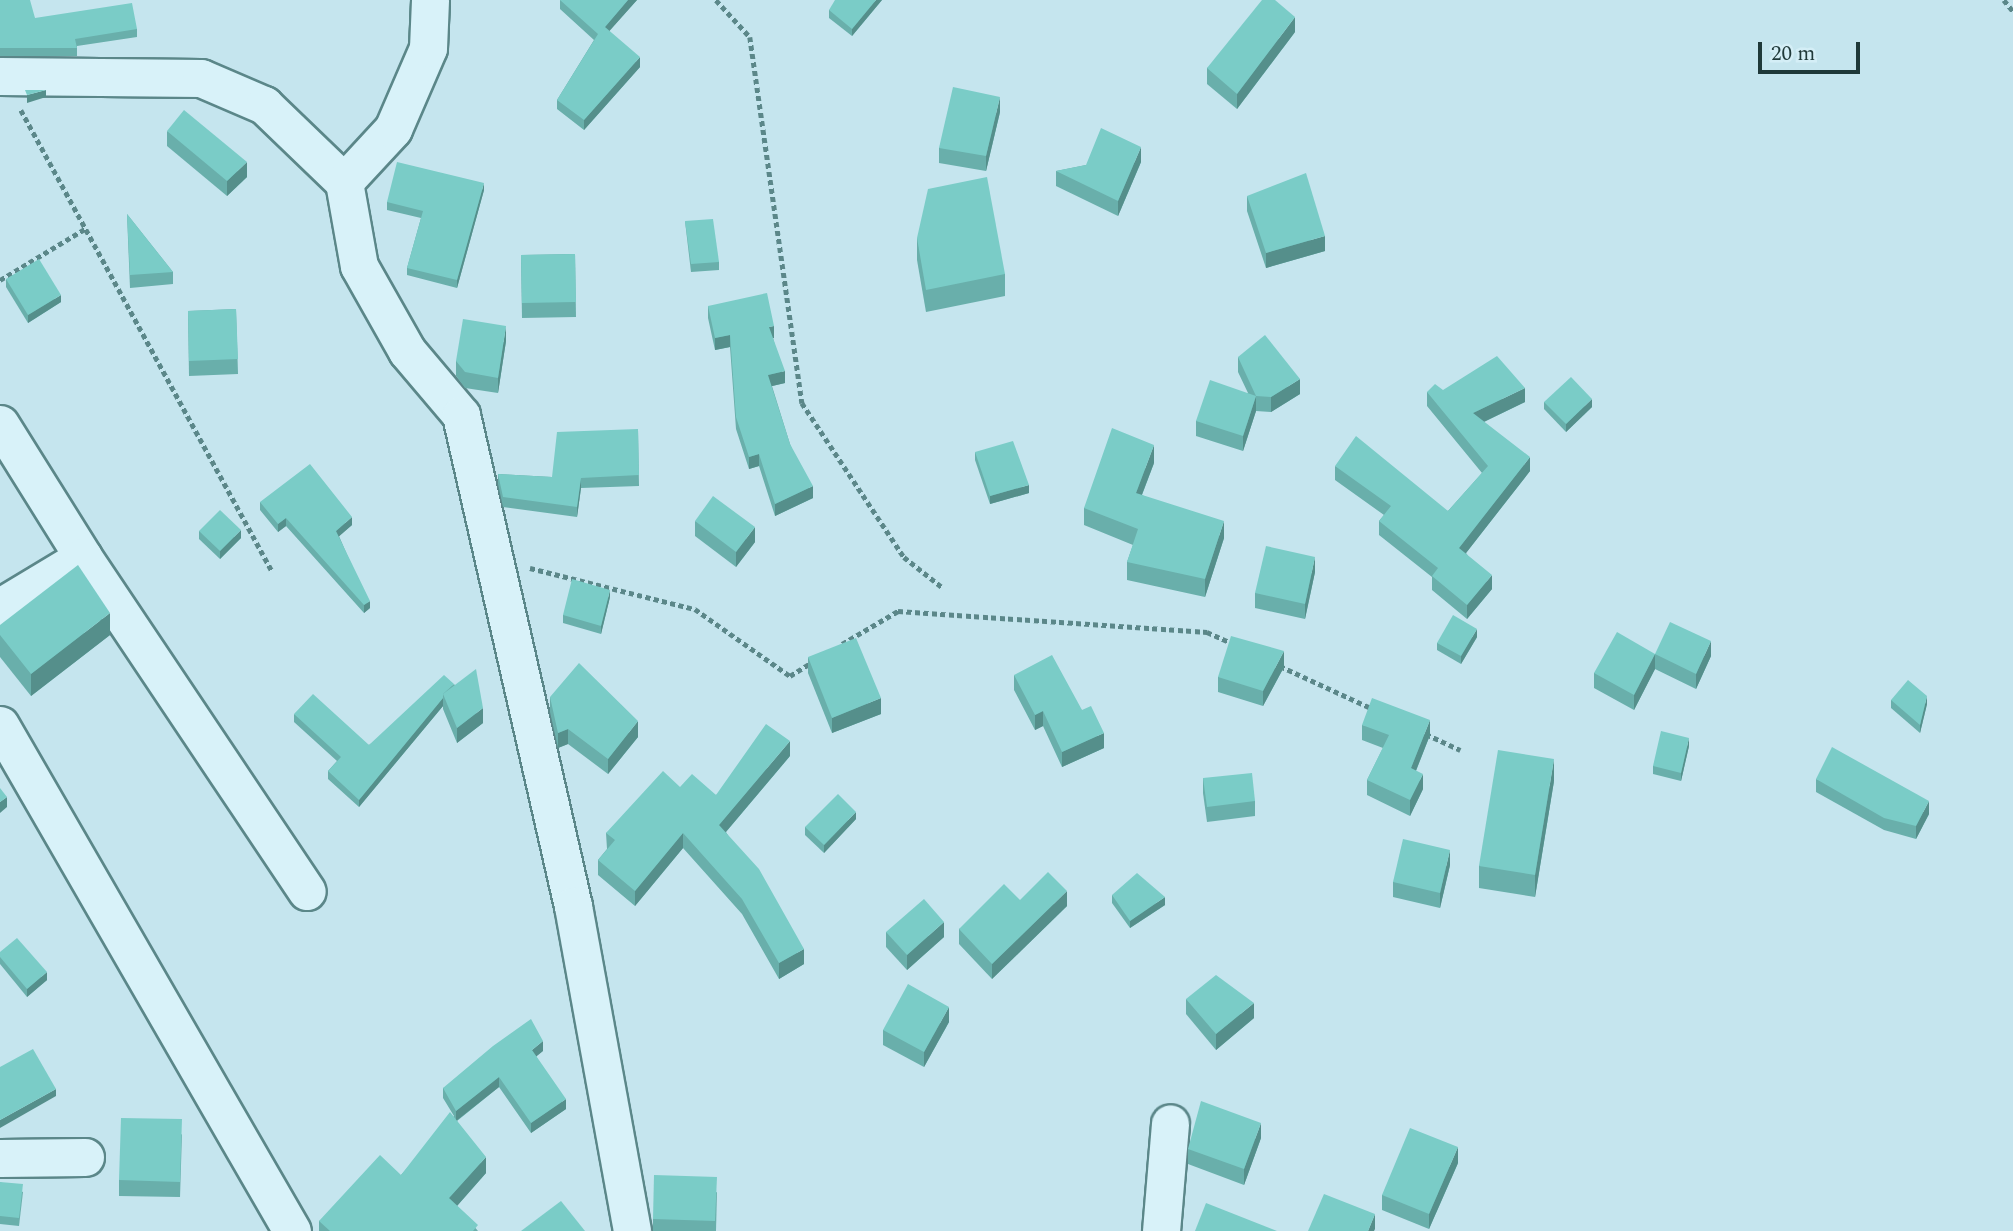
<!DOCTYPE html>
<html>
<head>
<meta charset="utf-8">
<style>
	body { margin:0 }
	#map { position:relative; width:2013px; height:1231px; overflow:hidden; background:#c5e5ee; font-family:Spectral,serif }
	div>[style] { position:absolute }
	.path>* { height:4.5px; margin-top:-2.25px; transform-origin:0; background:repeating-linear-gradient(90deg,#5b8789 0 5px,transparent 0 8.5px) }
	.roads { filter:drop-shadow(2px 0 #5b8789) drop-shadow(-2px 0 #5b8789) drop-shadow(0 2px #5b8789) drop-shadow(0 -2px #5b8789) }
	.minor>* { height:37px; margin:-18.5px; padding:0 18.5px; transform-origin:18.5px; border-radius:18.5px; background:#d8f2f9 }
	.wall>* { inset:0; background:#69afab }
	.shaded-wall>* { inset:0; background:#558f8b }
	.building>* { inset:0; background:#7accc7 }
	span { translate:-50% -50%; white-space:nowrap; text-align:center; line-height:1.15; -webkit-text-stroke:5px #d4eef6; paint-order:stroke }
	.scale { position:absolute; left:1758px; top:42px; width:102px; height:32px; box-sizing:border-box; border:4px solid #1f3939; border-top:0; padding-left:9px; font-size:21px; line-height:24px; white-space:nowrap; color:#1f3939; -webkit-text-stroke:5px #d4eef6; paint-order:stroke }
</style>
</head>
<body>
<div id="map">
	<div class="path">
		<i style="left:716px;top:0;width:50px;rotate:47.4deg"></i>
		<i style="left:750px;top:37px;width:370px;rotate:81.9deg"></i>
		<i style="left:802px;top:403px;width:185px;rotate:56.5deg"></i>
		<i style="left:904px;top:557px;width:48px;rotate:38.3deg"></i>
		<i style="left:2004px;top:0;width:14px;rotate:51deg"></i>
		<i style="left:21px;top:110px;width:525px;rotate:61.43deg"></i>
		<i style="left:0;top:280px;width:99px;rotate:-31deg"></i>
		<i style="left:530px;top:568px;width:170px;rotate:14deg"></i>
		<i style="left:695px;top:609px;width:116px;rotate:35.2deg"></i>
		<i style="left:790px;top:676px;width:25px;rotate:-32deg"></i>
		<i style="left:842px;top:644px;width:65px;rotate:-30.5deg"></i>
		<i style="left:898px;top:611px;width:310px;rotate:3.9deg"></i>
		<i style="left:1207px;top:632px;width:30px;rotate:24deg"></i>
		<i style="left:1280px;top:666px;width:102px;rotate:24.8deg"></i>
		<i style="left:1426px;top:734px;width:38px;rotate:25deg"></i>
	</div>
	<div class="roads">
		<div class="minor">
			<i style="left:0;top:76px;width:201px;rotate:0.6deg"></i>
			<i style="left:201px;top:78px;width:69px;rotate:23.2deg"></i>
			<i style="left:264px;top:105px;width:111px;rotate:43.9deg"></i>
			<i style="left:344px;top:182px;width:85px;rotate:79.9deg"></i>
			<i style="left:359px;top:266px;width:98px;rotate:60.5deg"></i>
			<i style="left:407px;top:351px;width:84px;rotate:49.8deg"></i>
			<i style="left:461px;top:415px;width:504px;rotate:77.15deg"></i>
			<i style="left:573px;top:906px;width:330px;rotate:79.7deg"></i>
			<i style="left:344px;top:182px;width:72px;rotate:-47.2deg"></i>
			<i style="left:393px;top:129px;width:88px;rotate:-66.6deg"></i>
			<i style="left:428px;top:48px;width:48px;rotate:-87.6deg"></i>
			<i style="left:0;top:424px;width:157px;rotate:58deg"></i>
			<i style="left:83px;top:557px;width:97px;rotate:148.9deg"></i>
			<i style="left:83px;top:557px;width:402px;rotate:56.2deg"></i>
			<i style="left:0;top:725px;width:584px;rotate:60.01deg"></i>
			<i style="left:0;top:1158px;width:85px;rotate:-0.7deg"></i>
			<i style="left:1161px;top:1231px;width:108px;rotate:-85.2deg"></i>
		</div>
	</div>
	<div class="wall">
		<i style="clip-path:polygon(0 0,35px 18px,137px 29px,137px 37px,77px 46px,77px 56px,0 56px)"></i>
		<i style="clip-path:polygon(560px 0,637px 0,609px 31px,640px 67px,584px 130px,557px 109px,557px 100px,594px 40px,560px 9px)"></i>
		<i style="clip-path:polygon(882px 0,852px 36px,829px 18px,829px 10px)"></i>
		<i style="clip-path:polygon(1295px 32px,1237px 109px,1207px 84px,1207px 68px)"></i>
		<i style="clip-path:polygon(1000px 112px,986px 171px,939px 163px,939px 148px)"></i>
		<i style="clip-path:polygon(167px 131px,247px 177px,227px 196px,167px 146px)"></i>
		<i style="clip-path:polygon(1141px 162px,1118px 216px,1056px 186px,1056px 171px,1086px 165px)"></i>
		<i style="clip-path:polygon(484px 190px,457px 288px,407px 275px,407px 268px,421px 218px,387px 210px,387px 202px)"></i>
		<i style="clip-path:polygon(1247px 196px,1325px 251px,1266px 268px,1247px 211px)"></i>
		<i style="clip-path:polygon(127px 214px,173px 272px,173px 284px,130px 288px)"></i>
		<i style="clip-path:polygon(685px 221px,719px 262px,719px 270px,691px 272px)"></i>
		<i style="clip-path:polygon(917px 238px,1005px 274px,1005px 296px,926px 312px,917px 260px)"></i>
		<i style="clip-path:polygon(575px 254px,576px 317px,522px 318px,521px 255px)"></i>
		<i style="clip-path:polygon(6px 279px,61px 302px,28px 323px,6px 287px)"></i>
		<i style="clip-path:polygon(708px 306px,774px 338px,773px 338px,785px 383px,772px 386px,790px 444px,813px 498px,775px 516px,759px 466px,749px 469px,736px 429px,730px 347px,715px 350px,708px 318px)"></i>
		<i style="clip-path:polygon(236px 309px,238px 374px,189px 376px,188px 311px)"></i>
		<i style="clip-path:polygon(506px 341px,498px 393px,465px 388px,456px 376px,456px 361px)"></i>
		<i style="clip-path:polygon(1238px 357px,1300px 394px,1271px 412px,1256px 411px,1243px 451px,1196px 436px,1196px 421px,1248px 393px,1238px 372px)"></i>
		<i style="clip-path:polygon(1443px 390px,1525px 402px,1484px 422px,1530px 471px,1466px 553px,1492px 589px,1467px 619px,1432px 590px,1432px 577px,1379px 535px,1379px 521px,1384px 515px,1335px 480px,1335px 466px,1448px 511px,1482px 473px,1427px 406px,1427px 392px)"></i>
		<i style="clip-path:polygon(1544px 402px,1592px 407px,1566px 432px,1544px 409px)"></i>
		<i style="clip-path:polygon(638px 429px,639px 486px,581px 488px,577px 517px,503px 507px,498px 484px,498px 474px,552px 477px)"></i>
		<i style="clip-path:polygon(975px 452px,1029px 493px,990px 504px,975px 460px)"></i>
		<i style="clip-path:polygon(1154px 463px,1142px 495px,1224px 538px,1205px 597px,1127px 580px,1127px 562px,1133px 545px,1084px 525px,1084px 508px)"></i>
		<i style="clip-path:polygon(260px 502px,352px 525px,339px 536px,370px 608px,364px 613px,286px 526px,278px 532px,260px 510px)"></i>
		<i style="clip-path:polygon(695px 521px,755px 542px,736px 567px,695px 536px)"></i>
		<i style="clip-path:polygon(199px 531px,241px 538px,220px 559px,199px 539px)"></i>
		<i style="clip-path:polygon(1315px 572px,1305px 619px,1255px 608px,1255px 593px)"></i>
		<i style="clip-path:polygon(610px 597px,601px 634px,563px 623px,563px 615px)"></i>
		<i style="clip-path:polygon(0 625px,110px 635px,31px 696px,0 657px)"></i>
		<i style="clip-path:polygon(1477px 637px,1461px 664px,1437px 650px,1437px 643px)"></i>
		<i style="clip-path:polygon(1655px 654px,1711px 656px,1696px 689px,1655px 669px,1634px 710px,1594px 688px,1594px 673px)"></i>
		<i style="clip-path:polygon(808px 657px,881px 714px,832px 733px,808px 673px)"></i>
		<i style="clip-path:polygon(1284px 667px,1263px 706px,1218px 692px,1218px 677px)"></i>
		<i style="clip-path:polygon(1014px 675px,1082px 710px,1104px 748px,1062px 767px,1043px 726px,1035px 730px,1014px 690px)"></i>
		<i style="clip-path:polygon(454px 684px,483px 723px,457px 743px,443px 709px,443px 706px,359px 807px,328px 779px,328px 771px,337px 761px,294px 722px,294px 714px,369px 745px)"></i>
		<i style="clip-path:polygon(550px 697px,638px 737px,608px 774px,568px 744px,558px 748px,550px 712px)"></i>
		<i style="clip-path:polygon(1891px 700px,1927px 704px,1920px 733px,1891px 708px)"></i>
		<i style="clip-path:polygon(1362px 725px,1430px 735px,1416px 771px,1423px 789px,1410px 816px,1367px 795px,1367px 780px,1383px 748px,1362px 740px)"></i>
		<i style="clip-path:polygon(1689px 746px,1681px 781px,1653px 774px,1653px 766px)"></i>
		<i style="clip-path:polygon(790px 756px,726px 832px,804px 964px,779px 979px,742px 914px,683px 848px,635px 906px,598px 875px,598px 860px,607px 849px,606px 833px,680px 787px,716px 795px)"></i>
		<i style="clip-path:polygon(1203px 778px,1255px 801px,1255px 816px,1207px 822px,1203px 793px)"></i>
		<i style="clip-path:polygon(1816px 779px,1929px 814px,1916px 839px,1884px 830px,1816px 792px)"></i>
		<i style="clip-path:polygon(1554px 781px,1535px 897px,1479px 888px,1479px 866px)"></i>
		<i style="clip-path:polygon(856px 819px,824px 853px,805px 835px,805px 827px)"></i>
		<i style="clip-path:polygon(1450px 865px,1440px 908px,1393px 897px,1393px 882px)"></i>
		<i style="clip-path:polygon(1112px 895px,1165px 905px,1130px 928px,1112px 903px)"></i>
		<i style="clip-path:polygon(1020px 900px,1067px 906px,992px 979px,959px 944px,959px 929px)"></i>
		<i style="clip-path:polygon(886px 932px,944px 937px,907px 970px,886px 947px)"></i>
		<i style="clip-path:polygon(0 952px,47px 980px,27px 997px,0 964px)"></i>
		<i style="clip-path:polygon(1186px 999px,1254px 1018px,1216px 1050px,1186px 1014px)"></i>
		<i style="clip-path:polygon(949px 1022px,924px 1067px,883px 1045px,883px 1030px)"></i>
		<i style="clip-path:polygon(543px 1051px,536px 1056px,566px 1109px,531px 1133px,499px 1087px,457px 1121px,486px 1173px,457px 1206px,478px 1231px,319px 1231px,319px 1221px,401px 1175px,454px 1116px,443px 1098px,443px 1088px)"></i>
		<i style="clip-path:polygon(182px 1134px,180px 1197px,119px 1196px,119px 1180px)"></i>
		<i style="clip-path:polygon(1261px 1138px,1244px 1185px,1188px 1164px,1188px 1149px)"></i>
		<i style="clip-path:polygon(1458px 1163px,1429px 1229px,1382px 1210px,1382px 1195px)"></i>
		<i style="clip-path:polygon(0 1182px,23px 1192px,19px 1226px,0 1224px)"></i>
		<i style="clip-path:polygon(717px 1192px,716px 1231px,653px 1231px,653px 1219px)"></i>
	</div>
	<div class="shaded-wall">
		<i style="clip-path:polygon(628px 0,637px 0,605px 36px,605px 27px)"></i>
		<i style="clip-path:polygon(876px 0,882px 0,852px 36px,852px 29px)"></i>
		<i style="clip-path:polygon(1295px 17px,1295px 32px,1237px 109px,1237px 94px)"></i>
		<i style="clip-path:polygon(640px 57px,640px 67px,584px 130px,584px 120px)"></i>
		<i style="clip-path:polygon(46px 90px,46px 97px,27px 103px,27px 95px)"></i>
		<i style="clip-path:polygon(1000px 97px,1000px 112px,986px 171px,986px 156px)"></i>
		<i style="clip-path:polygon(1141px 147px,1141px 162px,1118px 216px,1118px 201px)"></i>
		<i style="clip-path:polygon(247px 162px,247px 177px,227px 196px,227px 181px)"></i>
		<i style="clip-path:polygon(484px 183px,484px 190px,457px 288px,457px 280px)"></i>
		<i style="clip-path:polygon(1325px 236px,1325px 251px,1266px 268px,1266px 253px)"></i>
		<i style="clip-path:polygon(61px 295px,61px 302px,28px 323px,28px 315px)"></i>
		<i style="clip-path:polygon(506px 326px,506px 341px,498px 393px,498px 378px)"></i>
		<i style="clip-path:polygon(774px 326px,774px 338px,769px 339px,769px 327px)"></i>
		<i style="clip-path:polygon(730px 335px,730px 347px,715px 350px,715px 338px)"></i>
		<i style="clip-path:polygon(785px 371px,785px 383px,768px 387px,768px 375px)"></i>
		<i style="clip-path:polygon(1300px 379px,1300px 394px,1271px 412px,1271px 397px)"></i>
		<i style="clip-path:polygon(1525px 388px,1525px 402px,1473px 427px,1473px 413px)"></i>
		<i style="clip-path:polygon(1256px 396px,1256px 411px,1243px 451px,1243px 436px)"></i>
		<i style="clip-path:polygon(1592px 399px,1592px 407px,1566px 432px,1566px 424px)"></i>
		<i style="clip-path:polygon(1154px 445px,1154px 463px,1136px 510px,1136px 493px)"></i>
		<i style="clip-path:polygon(759px 454px,759px 466px,749px 469px,749px 457px)"></i>
		<i style="clip-path:polygon(1530px 457px,1530px 471px,1459px 562px,1459px 548px)"></i>
		<i style="clip-path:polygon(581px 478px,581px 488px,577px 517px,577px 507px)"></i>
		<i style="clip-path:polygon(1029px 485px,1029px 493px,990px 504px,990px 496px)"></i>
		<i style="clip-path:polygon(813px 486px,813px 498px,775px 516px,775px 504px)"></i>
		<i style="clip-path:polygon(352px 517px,352px 525px,336px 539px,336px 531px)"></i>
		<i style="clip-path:polygon(286px 518px,286px 526px,278px 532px,278px 524px)"></i>
		<i style="clip-path:polygon(1224px 521px,1224px 538px,1205px 597px,1205px 579px)"></i>
		<i style="clip-path:polygon(755px 527px,755px 542px,736px 567px,736px 552px)"></i>
		<i style="clip-path:polygon(241px 530px,241px 538px,220px 559px,220px 551px)"></i>
		<i style="clip-path:polygon(1315px 557px,1315px 572px,1305px 619px,1305px 604px)"></i>
		<i style="clip-path:polygon(1492px 575px,1492px 589px,1467px 619px,1467px 605px)"></i>
		<i style="clip-path:polygon(610px 590px,610px 597px,601px 634px,601px 626px)"></i>
		<i style="clip-path:polygon(370px 601px,370px 608px,364px 613px,364px 605px)"></i>
		<i style="clip-path:polygon(110px 613px,110px 635px,31px 696px,31px 674px)"></i>
		<i style="clip-path:polygon(1477px 629px,1477px 637px,1461px 664px,1461px 656px)"></i>
		<i style="clip-path:polygon(1711px 641px,1711px 656px,1696px 689px,1696px 674px)"></i>
		<i style="clip-path:polygon(1284px 651px,1284px 667px,1263px 706px,1263px 691px)"></i>
		<i style="clip-path:polygon(1655px 654px,1655px 669px,1634px 710px,1634px 695px)"></i>
		<i style="clip-path:polygon(1927px 696px,1927px 704px,1920px 733px,1920px 725px)"></i>
		<i style="clip-path:polygon(443px 698px,443px 706px,359px 807px,359px 800px)"></i>
		<i style="clip-path:polygon(881px 698px,881px 714px,832px 733px,832px 718px)"></i>
		<i style="clip-path:polygon(483px 708px,483px 723px,457px 743px,457px 728px)"></i>
		<i style="clip-path:polygon(1043px 711px,1043px 726px,1035px 730px,1035px 715px)"></i>
		<i style="clip-path:polygon(1430px 720px,1430px 735px,1411px 783px,1411px 768px)"></i>
		<i style="clip-path:polygon(638px 721px,638px 737px,608px 774px,608px 759px)"></i>
		<i style="clip-path:polygon(568px 729px,568px 744px,558px 748px,558px 733px)"></i>
		<i style="clip-path:polygon(1104px 733px,1104px 748px,1062px 767px,1062px 752px)"></i>
		<i style="clip-path:polygon(1689px 738px,1689px 746px,1681px 781px,1681px 773px)"></i>
		<i style="clip-path:polygon(790px 741px,790px 756px,719px 840px,719px 825px)"></i>
		<i style="clip-path:polygon(1554px 759px,1554px 781px,1535px 897px,1535px 875px)"></i>
		<i style="clip-path:polygon(1423px 774px,1423px 789px,1410px 816px,1410px 800px)"></i>
		<i style="clip-path:polygon(7px 797px,7px 807px,0 813px,0 802px)"></i>
		<i style="clip-path:polygon(1929px 801px,1929px 814px,1916px 839px,1916px 826px)"></i>
		<i style="clip-path:polygon(856px 812px,856px 819px,824px 853px,824px 845px)"></i>
		<i style="clip-path:polygon(683px 833px,683px 848px,635px 906px,635px 891px)"></i>
		<i style="clip-path:polygon(1450px 850px,1450px 865px,1440px 908px,1440px 893px)"></i>
		<i style="clip-path:polygon(1067px 891px,1067px 906px,992px 979px,992px 964px)"></i>
		<i style="clip-path:polygon(1165px 897px,1165px 905px,1130px 928px,1130px 921px)"></i>
		<i style="clip-path:polygon(944px 922px,944px 937px,907px 970px,907px 955px)"></i>
		<i style="clip-path:polygon(804px 949px,804px 964px,779px 979px,779px 963px)"></i>
		<i style="clip-path:polygon(47px 972px,47px 980px,27px 997px,27px 989px)"></i>
		<i style="clip-path:polygon(1254px 1003px,1254px 1018px,1216px 1050px,1216px 1034px)"></i>
		<i style="clip-path:polygon(949px 1007px,949px 1022px,924px 1067px,924px 1052px)"></i>
		<i style="clip-path:polygon(543px 1041px,543px 1051px,532px 1060px,532px 1050px)"></i>
		<i style="clip-path:polygon(499px 1077px,499px 1087px,456px 1121px,456px 1111px)"></i>
		<i style="clip-path:polygon(56px 1089px,56px 1096px,0 1128px,0 1120px)"></i>
		<i style="clip-path:polygon(566px 1099px,566px 1109px,531px 1133px,531px 1123px)"></i>
		<i style="clip-path:polygon(1261px 1123px,1261px 1138px,1244px 1185px,1244px 1169px)"></i>
		<i style="clip-path:polygon(1458px 1147px,1458px 1163px,1429px 1229px,1429px 1214px)"></i>
		<i style="clip-path:polygon(486px 1157px,486px 1173px,449px 1215px,449px 1198px)"></i>
		<i style="clip-path:polygon(1375px 1214px,1375px 1229px,1374px 1231px,1368px 1231px)"></i>
	</div>
	<div class="building">
		<i style="clip-path:polygon(0 0,30px 0,35px 18px,132px 3px,137px 29px,75px 39px,77px 48px,0 48px)"></i>
		<i style="clip-path:polygon(560px 0,628px 0,605px 27px,640px 57px,584px 120px,557px 100px,598px 34px)"></i>
		<i style="clip-path:polygon(835px 0,876px 0,852px 29px,829px 10px)"></i>
		<i style="clip-path:polygon(1262px 0,1275px 0,1295px 17px,1237px 94px,1207px 68px)"></i>
		<i style="clip-path:polygon(953px 87px,1000px 97px,986px 156px,939px 148px)"></i>
		<i style="clip-path:polygon(25px 90px,46px 90px,27px 95px)"></i>
		<i style="clip-path:polygon(184px 110px,247px 162px,227px 181px,167px 131px)"></i>
		<i style="clip-path:polygon(1101px 128px,1141px 147px,1118px 201px,1056px 171px,1086px 165px)"></i>
		<i style="clip-path:polygon(397px 162px,484px 183px,457px 280px,407px 268px,423px 211px,387px 202px)"></i>
		<i style="clip-path:polygon(1306px 173px,1325px 236px,1266px 253px,1247px 196px)"></i>
		<i style="clip-path:polygon(987px 177px,1005px 274px,926px 290px,917px 238px,928px 189px)"></i>
		<i style="clip-path:polygon(127px 214px,173px 272px,130px 275px)"></i>
		<i style="clip-path:polygon(713px 219px,719px 262px,691px 264px,685px 221px)"></i>
		<i style="clip-path:polygon(575px 254px,576px 302px,522px 303px,521px 255px)"></i>
		<i style="clip-path:polygon(39px 259px,61px 295px,28px 315px,6px 279px)"></i>
		<i style="clip-path:polygon(767px 293px,774px 326px,769px 327px,785px 371px,768px 375px,790px 444px,813px 486px,775px 504px,759px 454px,749px 457px,736px 417px,730px 335px,715px 338px,708px 306px)"></i>
		<i style="clip-path:polygon(236px 309px,238px 359px,189px 361px,188px 311px)"></i>
		<i style="clip-path:polygon(463px 319px,506px 326px,498px 378px,465px 372px,456px 361px)"></i>
		<i style="clip-path:polygon(1265px 335px,1300px 379px,1271px 397px,1256px 396px,1238px 357px)"></i>
		<i style="clip-path:polygon(1497px 356px,1525px 388px,1473px 413px,1530px 457px,1459px 548px,1492px 575px,1467px 605px,1432px 576px,1438px 568px,1379px 521px,1391px 506px,1335px 466px,1356px 436px,1448px 511px,1488px 466px,1427px 392px,1435px 384px,1443px 390px)"></i>
		<i style="clip-path:polygon(1571px 377px,1592px 399px,1566px 424px,1544px 402px)"></i>
		<i style="clip-path:polygon(1210px 380px,1256px 396px,1243px 436px,1196px 421px)"></i>
		<i style="clip-path:polygon(1112px 428px,1154px 445px,1136px 493px,1224px 521px,1205px 579px,1127px 562px,1138px 529px,1084px 508px)"></i>
		<i style="clip-path:polygon(638px 429px,639px 475px,581px 478px,577px 507px,503px 497px,498px 474px,552px 477px,557px 432px)"></i>
		<i style="clip-path:polygon(1013px 441px,1029px 485px,990px 496px,975px 452px)"></i>
		<i style="clip-path:polygon(310px 464px,352px 517px,336px 531px,370px 601px,364px 605px,286px 518px,278px 524px,260px 502px)"></i>
		<i style="clip-path:polygon(713px 496px,755px 527px,736px 552px,695px 521px)"></i>
		<i style="clip-path:polygon(220px 510px,241px 530px,220px 551px,199px 531px)"></i>
		<i style="clip-path:polygon(1266px 546px,1315px 557px,1305px 604px,1255px 593px)"></i>
		<i style="clip-path:polygon(78px 565px,110px 613px,31px 674px,0 635px,0 625px)"></i>
		<i style="clip-path:polygon(572px 579px,610px 590px,601px 626px,563px 615px)"></i>
		<i style="clip-path:polygon(1453px 615px,1477px 629px,1461px 656px,1437px 643px)"></i>
		<i style="clip-path:polygon(1670px 622px,1711px 641px,1696px 674px,1655px 654px)"></i>
		<i style="clip-path:polygon(1617px 632px,1655px 654px,1634px 695px,1594px 673px)"></i>
		<i style="clip-path:polygon(1231px 636px,1284px 651px,1263px 691px,1218px 677px)"></i>
		<i style="clip-path:polygon(856px 638px,881px 698px,832px 718px,808px 657px)"></i>
		<i style="clip-path:polygon(1052px 655px,1082px 710px,1091px 706px,1104px 733px,1062px 752px,1043px 711px,1035px 715px,1014px 675px)"></i>
		<i style="clip-path:polygon(579px 663px,638px 721px,608px 759px,568px 729px,558px 733px,550px 697px)"></i>
		<i style="clip-path:polygon(476px 669px,483px 708px,457px 728px,443px 694px)"></i>
		<i style="clip-path:polygon(444px 675px,454px 684px,443px 694px,443px 698px,359px 800px,328px 771px,341px 757px,294px 714px,313px 694px,369px 745px)"></i>
		<i style="clip-path:polygon(1908px 680px,1927px 696px,1920px 725px,1891px 700px)"></i>
		<i style="clip-path:polygon(1372px 698px,1430px 720px,1411px 768px,1423px 774px,1410px 800px,1367px 780px,1389px 735px,1362px 725px)"></i>
		<i style="clip-path:polygon(766px 724px,790px 741px,719px 825px,759px 869px,804px 949px,779px 963px,742px 899px,683px 833px,635px 891px,598px 860px,615px 840px,606px 833px,663px 771px,680px 787px,692px 774px,716px 795px)"></i>
		<i style="clip-path:polygon(1661px 731px,1689px 738px,1681px 773px,1653px 766px)"></i>
		<i style="clip-path:polygon(1832px 747px,1929px 801px,1916px 826px,1884px 818px,1816px 779px)"></i>
		<i style="clip-path:polygon(1498px 750px,1554px 759px,1535px 875px,1479px 866px)"></i>
		<i style="clip-path:polygon(1252px 773px,1255px 801px,1207px 807px,1203px 778px)"></i>
		<i style="clip-path:polygon(0 788px,7px 797px,0 802px)"></i>
		<i style="clip-path:polygon(838px 794px,856px 812px,824px 845px,805px 827px)"></i>
		<i style="clip-path:polygon(1403px 839px,1450px 850px,1440px 893px,1393px 882px)"></i>
		<i style="clip-path:polygon(1048px 872px,1067px 891px,992px 964px,959px 929px,1004px 884px,1020px 900px)"></i>
		<i style="clip-path:polygon(1137px 873px,1165px 897px,1130px 921px,1112px 895px)"></i>
		<i style="clip-path:polygon(924px 899px,944px 922px,907px 955px,886px 932px)"></i>
		<i style="clip-path:polygon(17px 938px,47px 972px,27px 989px,0 957px,0 952px)"></i>
		<i style="clip-path:polygon(1216px 975px,1254px 1003px,1216px 1034px,1186px 999px)"></i>
		<i style="clip-path:polygon(908px 984px,949px 1007px,924px 1052px,883px 1030px)"></i>
		<i style="clip-path:polygon(531px 1019px,543px 1041px,532px 1050px,566px 1099px,531px 1123px,499px 1077px,456px 1111px,443px 1088px,493px 1046px)"></i>
		<i style="clip-path:polygon(33px 1049px,56px 1089px,0 1120px,0 1067px)"></i>
		<i style="clip-path:polygon(1201px 1101px,1261px 1123px,1244px 1169px,1188px 1149px)"></i>
		<i style="clip-path:polygon(450px 1112px,486px 1157px,449px 1198px,478px 1225px,473px 1231px,330px 1231px,319px 1221px,380px 1155px,401px 1175px)"></i>
		<i style="clip-path:polygon(121px 1118px,182px 1119px,180px 1182px,119px 1180px)"></i>
		<i style="clip-path:polygon(1410px 1128px,1458px 1147px,1429px 1214px,1382px 1195px)"></i>
		<i style="clip-path:polygon(654px 1175px,717px 1177px,715px 1221px,653px 1219px)"></i>
		<i style="clip-path:polygon(0 1182px,23px 1184px,19px 1218px,0 1216px)"></i>
		<i style="clip-path:polygon(1324px 1194px,1375px 1214px,1368px 1231px,1308px 1231px)"></i>
		<i style="clip-path:polygon(561px 1201px,585px 1231px,521px 1231px)"></i>
		<i style="clip-path:polygon(1206px 1203px,1277px 1231px,1195px 1231px)"></i>
	</div>
	<div class="scale">20 m</div>
</div>
</body>
</html>
